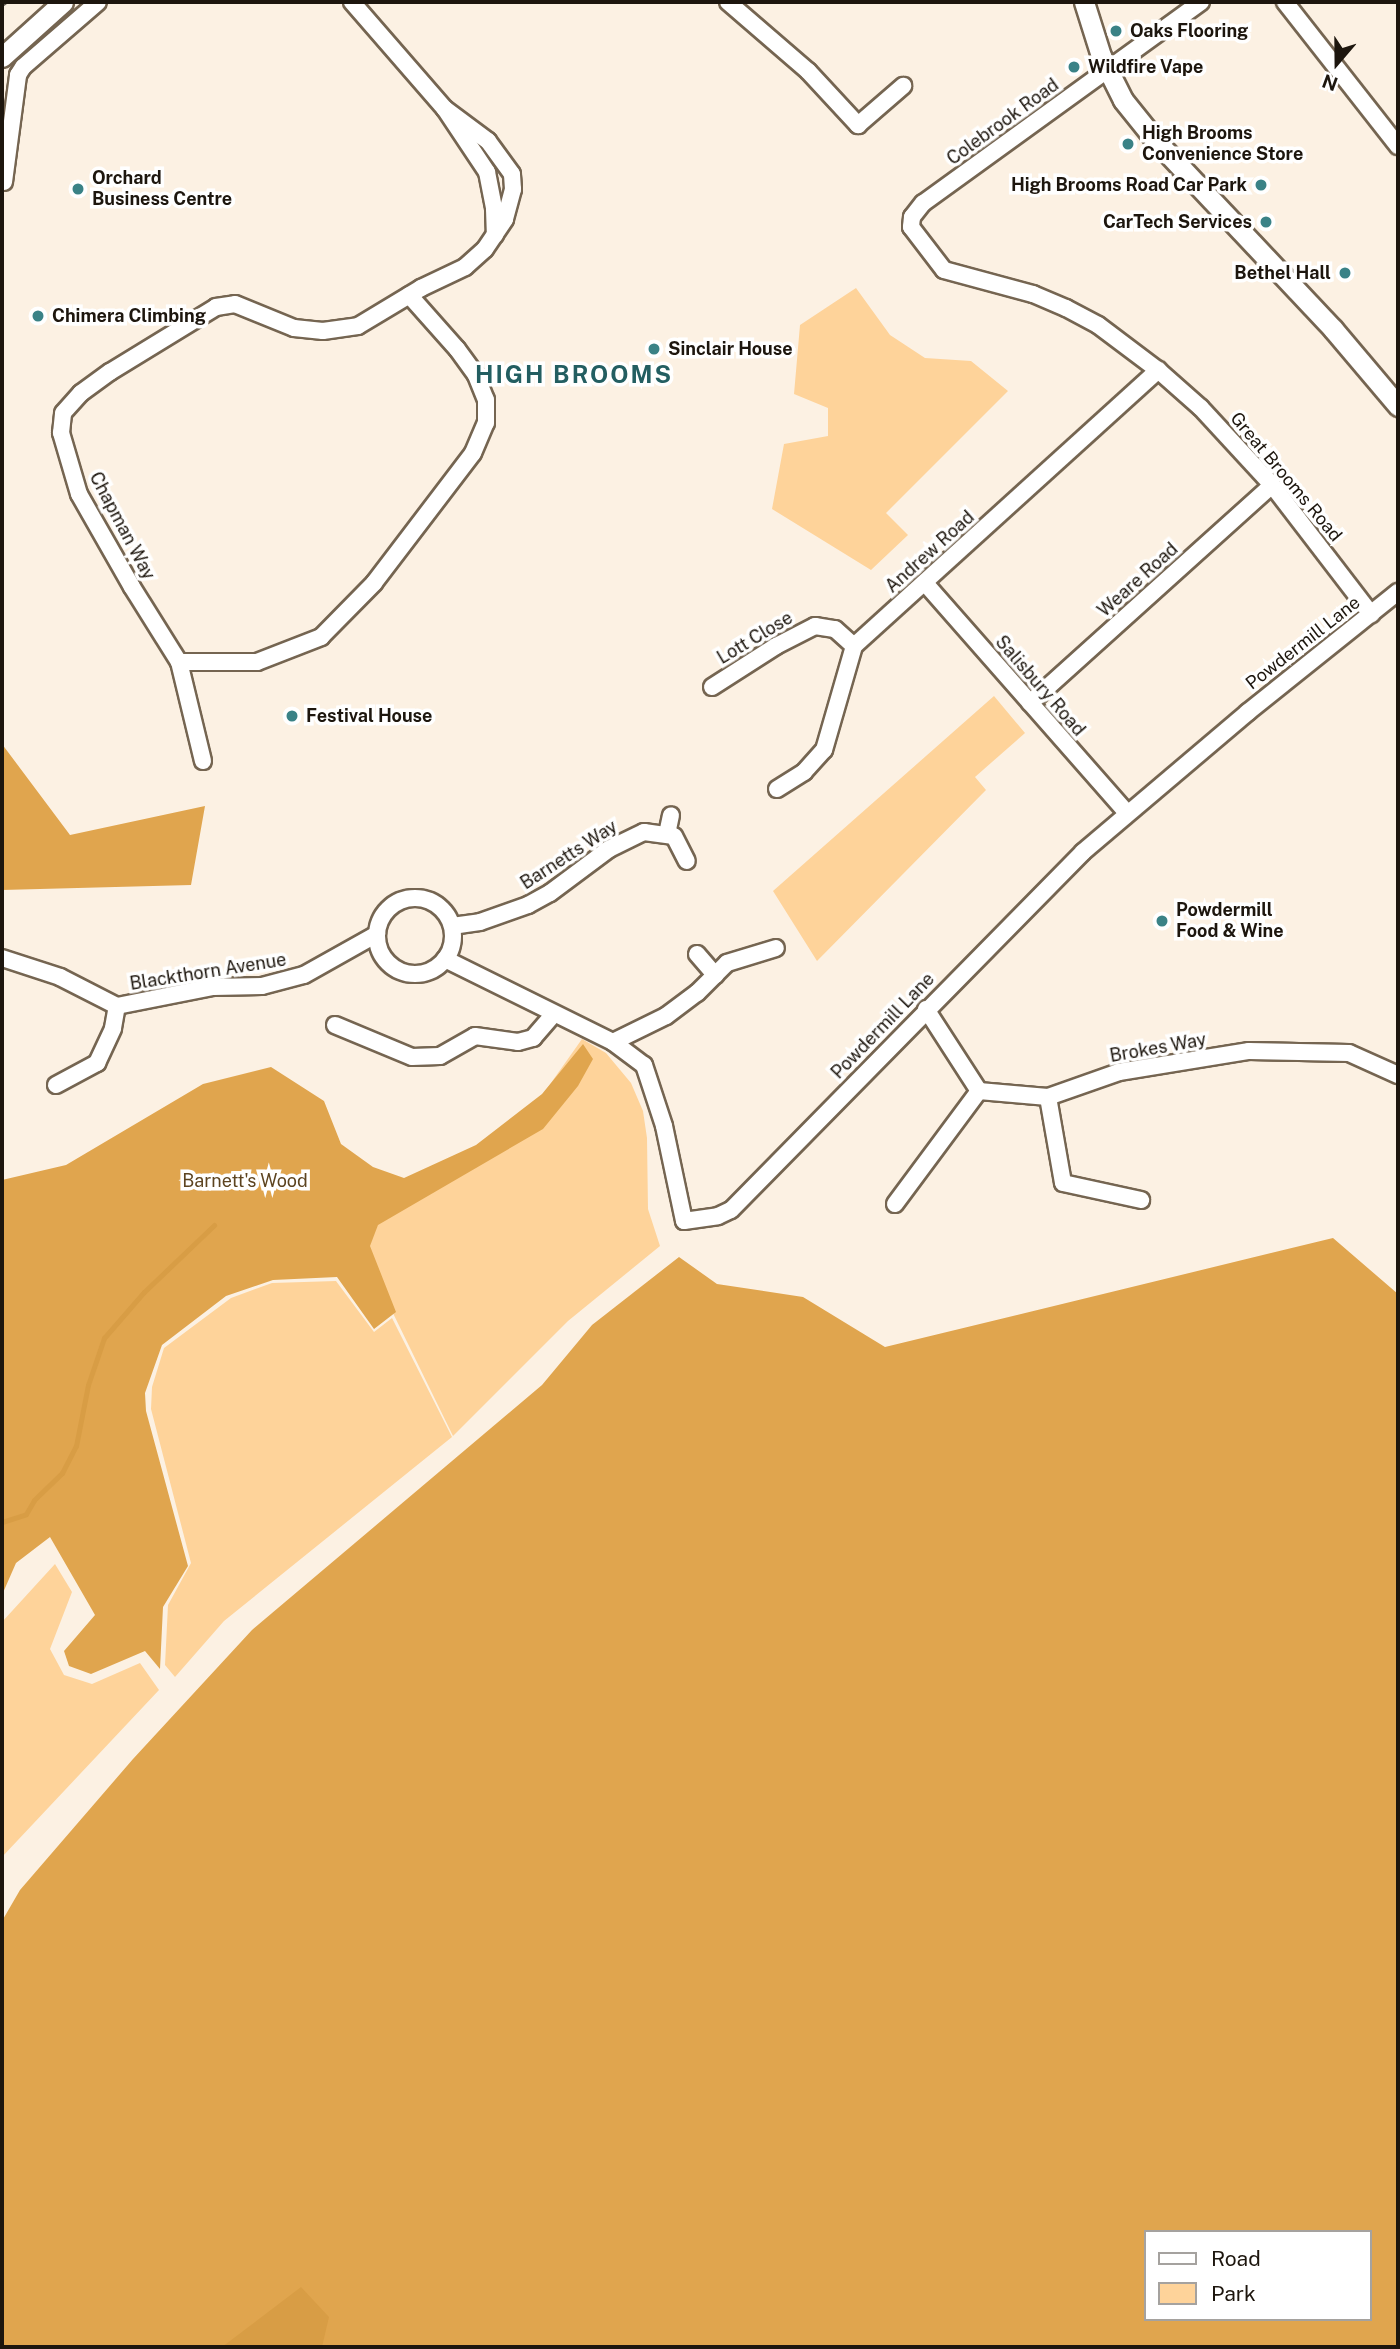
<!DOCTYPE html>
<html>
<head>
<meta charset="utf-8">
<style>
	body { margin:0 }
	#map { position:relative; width:1400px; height:2349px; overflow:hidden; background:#fcf1e3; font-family:"Public Sans",sans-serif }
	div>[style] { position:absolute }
	.green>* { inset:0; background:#fed39a }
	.forest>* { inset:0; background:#e0a54e }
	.water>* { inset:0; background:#d89d45 }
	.stream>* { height:5px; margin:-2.5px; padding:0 2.5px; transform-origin:2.5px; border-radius:2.5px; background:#d89d45 }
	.roads { filter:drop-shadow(2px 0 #756551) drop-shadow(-2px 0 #756551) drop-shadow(0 2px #756551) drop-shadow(0 -2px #756551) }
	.minor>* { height:16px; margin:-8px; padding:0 8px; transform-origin:8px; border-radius:8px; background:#fff }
	.minor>.ring { margin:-8px; padding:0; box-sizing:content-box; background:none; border:16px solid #fff; border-radius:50% }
	.tertiary>* { height:19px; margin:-9.5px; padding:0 9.5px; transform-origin:9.5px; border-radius:9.5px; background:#fff }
	.rail>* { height:5px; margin-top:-2.5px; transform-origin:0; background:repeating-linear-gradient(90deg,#635b51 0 12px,transparent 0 24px) }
	.dots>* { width:19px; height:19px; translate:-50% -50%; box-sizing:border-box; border:4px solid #fff; border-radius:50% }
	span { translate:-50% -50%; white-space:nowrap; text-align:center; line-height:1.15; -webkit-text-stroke:7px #fff; paint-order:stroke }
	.poi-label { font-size:18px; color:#1d160e; font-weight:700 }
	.left { translate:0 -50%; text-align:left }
	.right { translate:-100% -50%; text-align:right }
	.street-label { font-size:18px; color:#1d160e }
	.park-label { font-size:18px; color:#5d4420 }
	.district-label { font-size:24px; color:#235e61; font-weight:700; letter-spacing:2px }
	.frame { position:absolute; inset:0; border:4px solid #1d160e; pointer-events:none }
	.legend { position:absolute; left:1144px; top:2230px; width:228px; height:91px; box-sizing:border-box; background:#fff; border:2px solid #a5a29f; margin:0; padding:9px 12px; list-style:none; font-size:21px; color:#1d160e }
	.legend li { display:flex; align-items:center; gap:14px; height:35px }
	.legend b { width:35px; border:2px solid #a5a29f }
	.north { position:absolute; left:1302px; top:28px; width:70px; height:70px; -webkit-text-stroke:5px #fff; paint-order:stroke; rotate:200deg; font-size:19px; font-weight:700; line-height:28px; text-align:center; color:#1d160e }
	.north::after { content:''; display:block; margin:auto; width:24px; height:32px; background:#1d160e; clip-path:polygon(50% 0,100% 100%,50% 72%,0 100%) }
</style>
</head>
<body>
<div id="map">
	<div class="green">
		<i style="clip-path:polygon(856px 288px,890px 335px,925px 358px,971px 361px,1008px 391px,886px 513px,908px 535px,871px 570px,772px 509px,784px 444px,828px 436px,828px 408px,794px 394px,800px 325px)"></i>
		<i style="clip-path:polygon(994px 696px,1025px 733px,975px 777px,986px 790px,817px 961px,773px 891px)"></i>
		<i style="clip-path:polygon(582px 1039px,606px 1053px,631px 1083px,643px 1111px,647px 1138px,648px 1209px,660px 1246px,568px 1321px,453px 1436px,347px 1219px,517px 1131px)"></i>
		<i style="clip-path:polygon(336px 1281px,374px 1332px,392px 1318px,452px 1437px,224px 1621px,175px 1677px,165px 1665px,168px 1605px,191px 1563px,151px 1409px,152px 1387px,164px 1348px,231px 1298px,272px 1283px)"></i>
		<i style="clip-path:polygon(55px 1564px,72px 1592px,50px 1649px,64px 1675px,92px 1684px,140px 1663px,159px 1690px,2px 1857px,2px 1622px)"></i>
	</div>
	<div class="forest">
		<i style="clip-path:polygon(2px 744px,70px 835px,205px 806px,191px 885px,2px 890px)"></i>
		<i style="clip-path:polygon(583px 1044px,593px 1059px,578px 1086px,543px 1129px,378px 1225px,370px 1246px,396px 1312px,374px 1329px,337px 1277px,273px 1280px,226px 1296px,162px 1345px,145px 1393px,146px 1411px,188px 1566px,163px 1607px,160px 1669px,145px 1651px,91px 1674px,69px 1666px,64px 1651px,95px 1615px,50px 1537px,16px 1563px,2px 1595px,2px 1180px,66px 1165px,203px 1084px,271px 1067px,324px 1101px,341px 1144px,373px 1167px,404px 1178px,476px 1145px,542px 1094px)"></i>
		<i style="clip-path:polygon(evenodd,1333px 1238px,1398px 1294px,1398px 2347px,2px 2347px,2px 1921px,20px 1890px,133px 1759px,252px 1630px,542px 1385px,592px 1325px,679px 1257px,717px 1284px,803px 1297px,885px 1347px,1333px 1238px,1146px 2232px,1370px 2232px,1370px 2319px,1146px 2319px,1146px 2232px)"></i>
	</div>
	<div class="water">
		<i style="clip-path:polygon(301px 2287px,329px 2317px,322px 2347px,222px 2347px)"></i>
	</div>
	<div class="stream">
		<i style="left:2px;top:1522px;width:25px;rotate:-18deg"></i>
		<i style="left:26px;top:1514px;width:16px;rotate:-60deg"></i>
		<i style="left:34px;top:1500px;width:39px;rotate:-44deg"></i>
		<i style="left:62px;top:1473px;width:30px;rotate:-63deg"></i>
		<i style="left:76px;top:1446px;width:62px;rotate:-78.9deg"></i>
		<i style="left:88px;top:1385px;width:50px;rotate:-71.2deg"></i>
		<i style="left:104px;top:1338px;width:61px;rotate:-49deg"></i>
		<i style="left:144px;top:1292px;width:97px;rotate:-43.7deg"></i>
	</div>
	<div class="roads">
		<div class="minor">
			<i style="left:352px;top:2px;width:142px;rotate:49deg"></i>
			<i style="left:445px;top:109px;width:76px;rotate:56.3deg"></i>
			<i style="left:487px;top:172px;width:38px;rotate:79deg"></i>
			<i style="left:494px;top:209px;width:26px;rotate:88deg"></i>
			<i style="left:728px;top:2px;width:106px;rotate:40.8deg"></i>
			<i style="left:808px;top:71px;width:74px;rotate:47.2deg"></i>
			<i style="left:858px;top:125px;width:60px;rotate:-40.9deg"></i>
			<i style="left:1201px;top:2px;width:343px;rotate:144.1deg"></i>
			<i style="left:923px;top:203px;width:18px;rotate:128deg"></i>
			<i style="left:912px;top:217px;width:10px;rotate:96deg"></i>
			<i style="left:911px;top:227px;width:54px;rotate:52.5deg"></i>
			<i style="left:944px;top:270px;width:92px;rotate:15.1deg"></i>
			<i style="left:1033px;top:294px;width:36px;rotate:23deg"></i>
			<i style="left:1066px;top:308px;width:36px;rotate:28deg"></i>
			<i style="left:1098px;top:325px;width:75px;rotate:36.9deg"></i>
			<i style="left:1158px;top:370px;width:57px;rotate:41.5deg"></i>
			<i style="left:1201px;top:408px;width:105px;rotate:47.3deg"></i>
			<i style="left:1272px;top:485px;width:163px;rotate:52.5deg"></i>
			<i style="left:1285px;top:2px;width:183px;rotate:51.9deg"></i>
			<i style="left:4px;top:182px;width:108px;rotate:-82.5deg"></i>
			<i style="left:18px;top:75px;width:9px;rotate:-58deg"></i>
			<i style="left:23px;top:67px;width:99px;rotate:-40.9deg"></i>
			<i style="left:925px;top:583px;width:306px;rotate:48.7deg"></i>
			<i style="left:179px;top:662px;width:78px"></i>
			<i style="left:257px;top:662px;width:69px;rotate:-21.3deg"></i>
			<i style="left:321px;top:637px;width:76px;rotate:-45.5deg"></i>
			<i style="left:374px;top:583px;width:163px;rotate:-52.7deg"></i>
			<i style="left:473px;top:453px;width:33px;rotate:-67deg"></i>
			<i style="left:486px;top:423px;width:23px;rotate:-90deg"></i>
			<i style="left:486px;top:400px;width:27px;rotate:-112deg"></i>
			<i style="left:476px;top:375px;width:32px;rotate:-126deg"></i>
			<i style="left:457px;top:349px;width:72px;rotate:-131.6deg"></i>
			<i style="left:712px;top:687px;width:76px;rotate:-32.6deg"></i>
			<i style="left:776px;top:646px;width:44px;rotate:-27.1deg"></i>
			<i style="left:815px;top:626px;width:20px;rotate:9deg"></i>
			<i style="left:835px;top:629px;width:25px;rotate:42deg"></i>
			<i style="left:1030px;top:703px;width:326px;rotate:-42deg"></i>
			<i style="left:203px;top:761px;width:102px;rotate:-103.6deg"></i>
			<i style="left:179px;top:662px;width:89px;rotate:-122.1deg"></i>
			<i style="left:132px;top:587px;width:107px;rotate:-119.7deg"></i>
			<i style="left:79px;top:494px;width:64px;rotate:-106.4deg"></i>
			<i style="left:61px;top:433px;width:20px;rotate:-84deg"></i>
			<i style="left:63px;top:413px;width:27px;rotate:-48deg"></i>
			<i style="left:81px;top:393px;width:36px;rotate:-36deg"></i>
			<i style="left:110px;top:372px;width:124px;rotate:-31.5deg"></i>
			<i style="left:216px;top:307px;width:19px;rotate:-9deg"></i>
			<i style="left:235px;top:304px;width:64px;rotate:22.1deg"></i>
			<i style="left:294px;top:328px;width:29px;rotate:6deg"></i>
			<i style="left:323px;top:331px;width:35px;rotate:-8deg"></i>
			<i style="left:358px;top:326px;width:74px;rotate:-31.1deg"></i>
			<i style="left:421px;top:288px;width:49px;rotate:-25.5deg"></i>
			<i style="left:465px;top:267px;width:27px;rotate:-42deg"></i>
			<i style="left:485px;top:249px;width:36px;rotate:-56deg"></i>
			<i style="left:505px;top:219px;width:31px;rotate:-75deg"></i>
			<i style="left:513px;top:189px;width:15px;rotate:-94deg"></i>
			<i style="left:512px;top:174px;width:41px;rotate:-126deg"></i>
			<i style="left:488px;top:141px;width:54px;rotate:-143.3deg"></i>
			<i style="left:777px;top:789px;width:32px;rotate:-32deg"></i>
			<i style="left:804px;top:772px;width:30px;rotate:-48deg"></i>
			<i style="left:824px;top:750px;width:108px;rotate:-73.9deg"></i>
			<i style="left:854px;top:646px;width:411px;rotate:-42.2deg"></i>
			<i style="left:667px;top:834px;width:19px;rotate:-78deg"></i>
			<i class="ring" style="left:377px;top:898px;width:60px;height:60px"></i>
			<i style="left:452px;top:926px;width:28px;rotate:-8deg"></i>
			<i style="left:480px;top:922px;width:51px;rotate:-19.5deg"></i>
			<i style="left:528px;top:905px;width:25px;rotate:-29deg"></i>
			<i style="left:550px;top:893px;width:74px;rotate:-36.7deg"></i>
			<i style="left:609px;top:849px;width:39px;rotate:-26deg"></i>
			<i style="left:644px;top:832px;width:30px;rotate:8deg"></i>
			<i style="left:674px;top:836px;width:28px;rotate:63deg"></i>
			<i style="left:697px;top:954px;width:28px;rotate:49deg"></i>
			<i style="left:2px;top:958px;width:61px;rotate:18.1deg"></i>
			<i style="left:60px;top:977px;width:64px;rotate:27deg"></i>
			<i style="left:117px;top:1006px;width:98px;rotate:-11.2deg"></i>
			<i style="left:213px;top:987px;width:49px;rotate:-1.2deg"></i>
			<i style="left:262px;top:986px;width:43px;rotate:-14.7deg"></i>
			<i style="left:304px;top:975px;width:84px;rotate:-29.3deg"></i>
			<i style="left:445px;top:959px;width:187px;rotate:26.3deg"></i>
			<i style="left:613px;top:1042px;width:39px;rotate:37deg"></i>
			<i style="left:644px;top:1065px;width:64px;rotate:71.8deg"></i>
			<i style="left:664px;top:1126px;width:97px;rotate:78.1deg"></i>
			<i style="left:684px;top:1221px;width:34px;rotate:-8deg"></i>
			<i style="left:718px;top:1216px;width:14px;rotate:-25deg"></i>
			<i style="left:731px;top:1210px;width:502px;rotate:-45.48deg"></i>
			<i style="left:1083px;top:852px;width:216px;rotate:-40.3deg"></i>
			<i style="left:1248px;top:712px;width:192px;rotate:-38.7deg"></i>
			<i style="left:926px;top:1009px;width:98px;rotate:57.1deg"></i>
			<i style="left:979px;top:1091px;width:69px;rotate:5deg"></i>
			<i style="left:1048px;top:1097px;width:75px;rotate:-19.4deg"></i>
			<i style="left:1119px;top:1072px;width:132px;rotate:-9.2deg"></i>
			<i style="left:1249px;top:1051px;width:100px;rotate:1.1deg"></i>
			<i style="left:1349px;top:1053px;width:54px;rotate:24.2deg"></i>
			<i style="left:335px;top:1025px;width:83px;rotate:22.6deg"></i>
			<i style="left:412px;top:1057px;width:28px;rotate:-2deg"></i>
			<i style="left:440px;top:1056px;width:40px;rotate:-29.7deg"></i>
			<i style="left:475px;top:1036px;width:43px;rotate:7.9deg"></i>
			<i style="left:518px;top:1042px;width:16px;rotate:-15deg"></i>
			<i style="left:533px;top:1038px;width:32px;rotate:-49deg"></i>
			<i style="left:613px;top:1042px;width:59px;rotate:-26.1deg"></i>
			<i style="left:666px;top:1016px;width:39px;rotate:-37deg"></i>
			<i style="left:697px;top:993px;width:42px;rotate:-45deg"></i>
			<i style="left:727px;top:963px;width:51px;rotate:-17deg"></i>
			<i style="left:56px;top:1085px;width:47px;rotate:-28.2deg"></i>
			<i style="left:97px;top:1063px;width:38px;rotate:-65deg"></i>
			<i style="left:113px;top:1028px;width:22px;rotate:-80deg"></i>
			<i style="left:1048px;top:1097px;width:87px;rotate:80.1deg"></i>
			<i style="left:1063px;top:1183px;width:80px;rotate:12.3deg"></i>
			<i style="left:895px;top:1204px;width:141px;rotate:-53.4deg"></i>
		</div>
		<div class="tertiary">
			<i style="left:1084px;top:2px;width:57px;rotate:72.5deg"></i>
			<i style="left:1101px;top:56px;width:49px;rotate:63.4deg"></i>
			<i style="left:1123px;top:100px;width:53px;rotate:51.2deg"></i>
			<i style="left:1156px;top:141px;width:258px;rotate:46.7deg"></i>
			<i style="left:1333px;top:329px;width:101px;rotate:49.8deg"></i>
			<i style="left:2px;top:57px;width:82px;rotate:-42deg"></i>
		</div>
	</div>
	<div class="rail">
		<i style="left:2px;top:4px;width:4px;rotate:-34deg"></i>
	</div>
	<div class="dots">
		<i style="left:1116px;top:31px;background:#3a8286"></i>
		<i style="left:1074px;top:67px;background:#3a8286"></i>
		<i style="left:1128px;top:144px;background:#3a8286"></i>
		<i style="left:1261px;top:185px;background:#3a8286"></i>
		<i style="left:78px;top:189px;background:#3a8286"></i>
		<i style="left:1266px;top:222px;background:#3a8286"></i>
		<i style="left:1345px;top:273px;background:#3a8286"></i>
		<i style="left:38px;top:316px;background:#3a8286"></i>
		<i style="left:654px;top:349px;background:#3a8286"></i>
		<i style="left:292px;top:716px;background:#3a8286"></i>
		<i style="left:1162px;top:921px;background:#3a8286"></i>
	</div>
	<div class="poi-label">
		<span class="left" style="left:1130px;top:31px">Oaks Flooring</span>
		<span class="left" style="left:1088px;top:67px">Wildfire Vape</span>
		<span class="left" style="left:1142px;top:144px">High Brooms<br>Convenience Store</span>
		<span class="left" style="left:92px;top:189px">Orchard<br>Business Centre</span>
		<span class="right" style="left:1247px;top:185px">High Brooms Road Car Park</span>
		<span class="right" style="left:1252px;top:222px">CarTech Services</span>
		<span class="right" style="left:1331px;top:273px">Bethel Hall</span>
		<span class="left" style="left:52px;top:316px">Chimera Climbing</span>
		<span class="left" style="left:668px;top:349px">Sinclair House</span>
		<span class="left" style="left:306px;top:716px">Festival House</span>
		<span class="left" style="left:1176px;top:921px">Powdermill<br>Food &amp; Wine</span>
	</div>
	<div class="street-label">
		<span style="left:1003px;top:122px;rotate:-36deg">Colebrook Road</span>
		<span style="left:1286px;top:477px;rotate:50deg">Great Brooms Road</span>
		<span style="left:122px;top:526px;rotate:62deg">Chapman Way</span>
		<span style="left:930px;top:552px;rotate:-42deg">Andrew Road</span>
		<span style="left:1138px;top:580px;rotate:-42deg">Weare Road</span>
		<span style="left:755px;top:638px;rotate:-31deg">Lott Close</span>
		<span style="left:1303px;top:643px;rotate:-38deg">Powdermill Lane</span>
		<span style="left:1040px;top:686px;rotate:49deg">Salisbury Road</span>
		<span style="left:569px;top:855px;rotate:-33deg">Barnetts Way</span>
		<span style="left:208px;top:972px;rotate:-9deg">Blackthorn Avenue</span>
		<span style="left:883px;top:1026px;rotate:-46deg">Powdermill Lane</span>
		<span style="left:1158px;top:1048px;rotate:-10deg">Brokes Way</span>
	</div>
	<div class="park-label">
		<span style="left:245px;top:1181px">Barnett's Wood</span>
	</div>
	<div class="district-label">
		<span style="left:574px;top:375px">HIGH BROOMS</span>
	</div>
	<div class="frame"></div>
	<ul class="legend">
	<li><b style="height:9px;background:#fff"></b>Road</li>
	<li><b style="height:19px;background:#fed39a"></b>Park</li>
	</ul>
	<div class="north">N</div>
</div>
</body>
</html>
